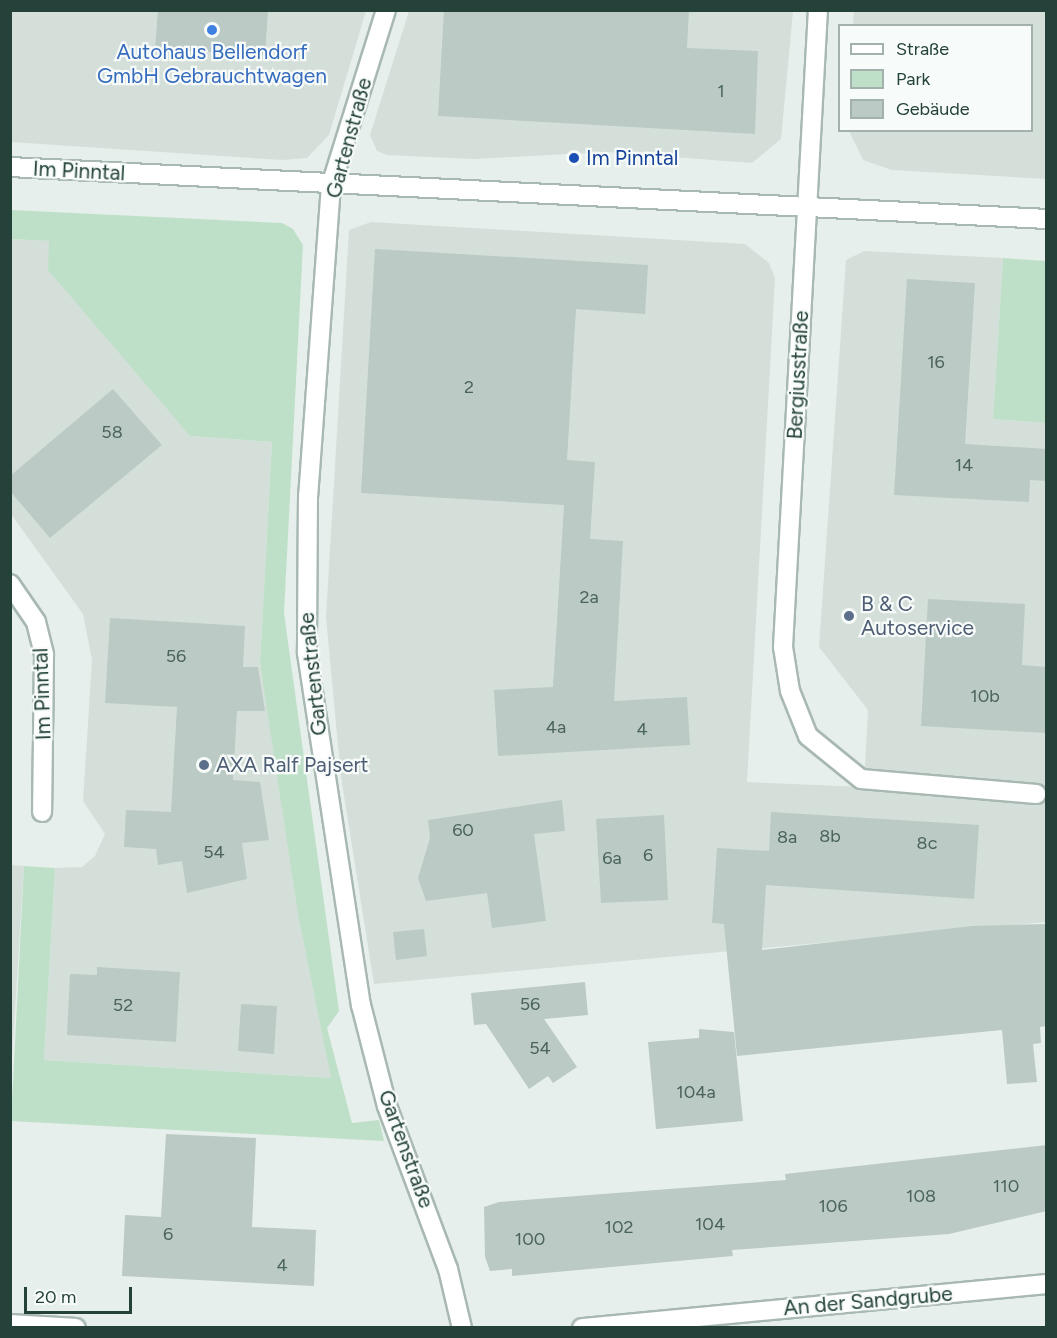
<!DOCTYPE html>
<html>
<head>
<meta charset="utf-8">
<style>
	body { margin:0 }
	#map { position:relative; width:1057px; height:1338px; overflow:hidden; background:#e6efeb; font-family:Figtree,sans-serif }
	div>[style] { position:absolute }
	.built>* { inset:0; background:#d4dfda }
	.green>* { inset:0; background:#bfe0c8 }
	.building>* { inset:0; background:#bbcac4 }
	.roads { filter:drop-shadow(2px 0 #a8b8b2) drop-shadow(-2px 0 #a8b8b2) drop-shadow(0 2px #a8b8b2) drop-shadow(0 -2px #a8b8b2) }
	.lane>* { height:18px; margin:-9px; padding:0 9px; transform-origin:9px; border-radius:9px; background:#fff }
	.street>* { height:18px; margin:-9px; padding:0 9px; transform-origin:9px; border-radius:9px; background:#fff }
	.secondary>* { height:18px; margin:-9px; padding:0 9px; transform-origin:9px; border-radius:9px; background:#fff }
	.dots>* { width:16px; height:16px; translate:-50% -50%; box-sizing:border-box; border:3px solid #f7fbf9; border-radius:50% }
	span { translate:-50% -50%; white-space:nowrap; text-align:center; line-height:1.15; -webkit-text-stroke:4.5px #f7fbf9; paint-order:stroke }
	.number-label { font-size:18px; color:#4a645c }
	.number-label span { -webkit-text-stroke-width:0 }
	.shop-label { font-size:21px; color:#366cbe }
	.street-label { font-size:21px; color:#24423a }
	.transit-label { font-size:21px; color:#164399 }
	.left { translate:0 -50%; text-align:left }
	.service-label { font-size:21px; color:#4e5e75 }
	.frame { position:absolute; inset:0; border:12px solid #24423a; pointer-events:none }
	.legend { position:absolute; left:838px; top:24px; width:195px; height:108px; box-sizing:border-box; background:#f7fbf9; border:2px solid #a3b1ad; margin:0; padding:8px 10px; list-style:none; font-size:18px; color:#24423a }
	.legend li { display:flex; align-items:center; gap:12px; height:30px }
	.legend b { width:30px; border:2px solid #a3b1ad }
	.scale { position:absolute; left:24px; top:1287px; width:108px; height:27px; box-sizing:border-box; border:3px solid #24423a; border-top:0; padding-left:8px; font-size:18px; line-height:21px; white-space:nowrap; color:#24423a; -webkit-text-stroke:4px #f7fbf9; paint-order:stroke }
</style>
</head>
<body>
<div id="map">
	<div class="built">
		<i style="clip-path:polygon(10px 11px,366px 11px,329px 135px,307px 158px,282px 160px,11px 142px)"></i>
		<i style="clip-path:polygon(409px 11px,793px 11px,781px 139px,752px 163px,607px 152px,473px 159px,387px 155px,377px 151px,370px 135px)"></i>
		<i style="clip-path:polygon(854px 11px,1046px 11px,1046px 179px,892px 170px,863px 160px,849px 131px,1032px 130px,1032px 26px,853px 25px)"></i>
		<i style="clip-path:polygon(371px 222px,745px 244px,769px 263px,775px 278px,747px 782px,864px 787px,868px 710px,819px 647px,846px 260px,864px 251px,1003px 258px,993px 419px,1046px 423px,1046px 922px,374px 984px,341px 777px,326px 617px,349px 230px)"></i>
		<i style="clip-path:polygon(10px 239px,49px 241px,190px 436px,272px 442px,260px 663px,331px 1078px,44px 1060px,55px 868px,82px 867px,95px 856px,105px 834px,83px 801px,92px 660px,83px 614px,11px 514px)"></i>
		<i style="clip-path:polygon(10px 865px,24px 866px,12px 1058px,10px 1058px)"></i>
	</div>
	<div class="green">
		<i style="clip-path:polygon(11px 210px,282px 223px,293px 229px,303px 245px,284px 613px,339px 1011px,327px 1028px,352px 1123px,379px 1120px,384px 1141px,11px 1121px,24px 866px,55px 868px,44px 1060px,331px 1078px,298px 914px,260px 663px,272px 442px,190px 436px,48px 270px,49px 241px,11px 239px)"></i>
		<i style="clip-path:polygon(1003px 258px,1046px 261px,1046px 423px,993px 419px)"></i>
	</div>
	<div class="building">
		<i style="clip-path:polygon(158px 10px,268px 10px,265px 55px,155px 49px)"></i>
		<i style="clip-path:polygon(444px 10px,689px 10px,687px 48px,758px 51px,755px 134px,438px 116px)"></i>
		<i style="clip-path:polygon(375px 249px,648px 265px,645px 314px,576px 309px,567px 460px,595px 462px,590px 539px,623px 541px,614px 701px,687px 697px,690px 745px,498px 756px,494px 690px,553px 687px,564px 505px,361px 493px)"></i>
		<i style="clip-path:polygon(907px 279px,975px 283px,965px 444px,1047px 449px,1047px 481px,1030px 480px,1029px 502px,894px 495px)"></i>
		<i style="clip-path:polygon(113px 389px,162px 445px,50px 538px,10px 491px,10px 476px)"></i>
		<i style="clip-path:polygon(928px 599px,1025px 604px,1022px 665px,1047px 667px,1047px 733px,921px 726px)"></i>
		<i style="clip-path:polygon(110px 618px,245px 626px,243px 667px,258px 667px,265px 711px,237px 711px,233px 780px,260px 782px,269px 840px,242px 843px,247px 879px,187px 893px,182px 861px,158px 865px,156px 849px,124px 847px,126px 810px,171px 812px,177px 707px,105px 703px)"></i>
		<i style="clip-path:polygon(562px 800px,565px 831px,534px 834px,546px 921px,492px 928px,487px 893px,426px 901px,418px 878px,430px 838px,428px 820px)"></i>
		<i style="clip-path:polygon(771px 812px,979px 825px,974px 899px,766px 885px,762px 950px,972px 926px,1047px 924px,1047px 1026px,1040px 1027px,1041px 1043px,1033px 1044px,1037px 1082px,1007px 1084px,1002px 1030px,737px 1056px,724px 924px,712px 923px,717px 848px,769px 851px)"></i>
		<i style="clip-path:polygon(664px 815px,668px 900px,601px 903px,596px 819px)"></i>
		<i style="clip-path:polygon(424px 929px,427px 956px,396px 960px,393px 932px)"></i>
		<i style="clip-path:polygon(97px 967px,180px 972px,176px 1042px,67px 1035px,70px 974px,97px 975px)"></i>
		<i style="clip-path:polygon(585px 982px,588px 1015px,544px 1019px,577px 1067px,553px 1083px,548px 1076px,529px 1089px,486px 1024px,474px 1025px,471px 993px)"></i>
		<i style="clip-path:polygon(241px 1004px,277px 1006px,274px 1054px,238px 1051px)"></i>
		<i style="clip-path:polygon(699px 1029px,734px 1032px,743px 1121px,656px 1129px,648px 1042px,699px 1038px)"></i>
		<i style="clip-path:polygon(166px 1134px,256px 1138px,252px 1227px,316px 1230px,314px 1286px,122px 1276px,125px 1215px,161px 1217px)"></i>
		<i style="clip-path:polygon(1047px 1145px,1047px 1211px,949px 1234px,732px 1250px,733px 1256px,512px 1276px,512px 1269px,490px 1271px,485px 1257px,484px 1207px,499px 1202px,786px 1180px,785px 1174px)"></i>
	</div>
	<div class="roads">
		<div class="lane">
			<i style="left:808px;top:736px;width:68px;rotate:39.1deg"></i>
			<i style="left:861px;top:779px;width:176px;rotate:4.9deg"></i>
		</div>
		<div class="street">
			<i style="left:386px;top:10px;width:183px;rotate:107.4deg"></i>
			<i style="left:331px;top:185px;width:311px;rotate:94.2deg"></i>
			<i style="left:308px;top:495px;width:158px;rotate:90.4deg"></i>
			<i style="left:307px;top:653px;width:356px;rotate:81.3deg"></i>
			<i style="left:361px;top:1005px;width:104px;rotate:75.6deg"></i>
			<i style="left:387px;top:1106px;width:174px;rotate:69.5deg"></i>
			<i style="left:448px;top:1269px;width:61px;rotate:76.7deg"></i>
			<i style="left:10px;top:584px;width:46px;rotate:55.6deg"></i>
			<i style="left:36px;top:622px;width:34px;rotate:76deg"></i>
			<i style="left:44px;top:655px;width:157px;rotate:90.7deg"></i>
			<i style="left:808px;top:736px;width:48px;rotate:-111.8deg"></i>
			<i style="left:790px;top:691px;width:45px;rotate:-99deg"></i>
			<i style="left:783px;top:647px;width:638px;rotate:-86.86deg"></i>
			<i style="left:10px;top:1324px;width:66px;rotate:3.5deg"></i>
			<i style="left:582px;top:1328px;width:466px;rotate:-5.4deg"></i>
		</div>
		<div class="secondary">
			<i style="left:10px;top:167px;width:1037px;rotate:2.87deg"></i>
		</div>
	</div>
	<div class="dots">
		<i style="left:212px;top:30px;background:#3f7fe0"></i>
		<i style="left:574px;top:158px;background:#1a4fb4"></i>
		<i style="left:849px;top:616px;background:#5c6f8a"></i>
		<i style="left:204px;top:765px;background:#5c6f8a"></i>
	</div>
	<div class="number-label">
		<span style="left:721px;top:91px">1</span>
		<span style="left:936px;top:362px">16</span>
		<span style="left:469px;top:387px">2</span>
		<span style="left:112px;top:432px">58</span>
		<span style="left:964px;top:465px">14</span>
		<span style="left:589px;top:597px">2a</span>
		<span style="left:176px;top:656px">56</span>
		<span style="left:985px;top:696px">10b</span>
		<span style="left:556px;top:727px">4a</span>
		<span style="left:642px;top:729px">4</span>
		<span style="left:463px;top:830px">60</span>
		<span style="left:830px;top:836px">8b</span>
		<span style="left:787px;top:837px">8a</span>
		<span style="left:927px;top:843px">8c</span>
		<span style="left:214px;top:852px">54</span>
		<span style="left:648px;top:855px">6</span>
		<span style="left:612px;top:858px">6a</span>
		<span style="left:530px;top:1004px">56</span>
		<span style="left:123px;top:1005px">52</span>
		<span style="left:540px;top:1048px">54</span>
		<span style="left:696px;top:1092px">104a</span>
		<span style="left:1006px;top:1186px">110</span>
		<span style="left:921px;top:1196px">108</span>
		<span style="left:833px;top:1206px">106</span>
		<span style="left:710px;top:1224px">104</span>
		<span style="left:619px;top:1227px">102</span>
		<span style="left:168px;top:1234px">6</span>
		<span style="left:530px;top:1239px">100</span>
		<span style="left:282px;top:1265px">4</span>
	</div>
	<div class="shop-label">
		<span style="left:212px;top:64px">Autohaus Bellendorf<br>GmbH Gebrauchtwagen</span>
	</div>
	<div class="street-label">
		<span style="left:349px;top:138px;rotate:-75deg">Gartenstraße</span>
		<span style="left:79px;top:171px;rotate:3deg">Im Pinntal</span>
		<span style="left:798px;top:375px;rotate:-87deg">Bergiusstraße</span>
		<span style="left:313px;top:674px;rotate:-96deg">Gartenstraße</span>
		<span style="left:42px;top:694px;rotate:-92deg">Im Pinntal</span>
		<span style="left:406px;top:1149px;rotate:70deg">Gartenstraße</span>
		<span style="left:868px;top:1301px;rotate:-5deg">An der Sandgrube</span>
	</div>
	<div class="transit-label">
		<span class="left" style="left:586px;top:158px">Im Pinntal</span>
	</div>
	<div class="service-label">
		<span class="left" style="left:861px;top:616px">B &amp; C<br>Autoservice</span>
		<span class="left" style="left:216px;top:765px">AXA Ralf Pajsert</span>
	</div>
	<div class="frame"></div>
	<ul class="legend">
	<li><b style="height:8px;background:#fff"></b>Straße</li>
	<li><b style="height:16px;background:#bfe0c8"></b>Park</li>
	<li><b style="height:16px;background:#bbcac4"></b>Gebäude</li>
	</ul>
	<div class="scale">20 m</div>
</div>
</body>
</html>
